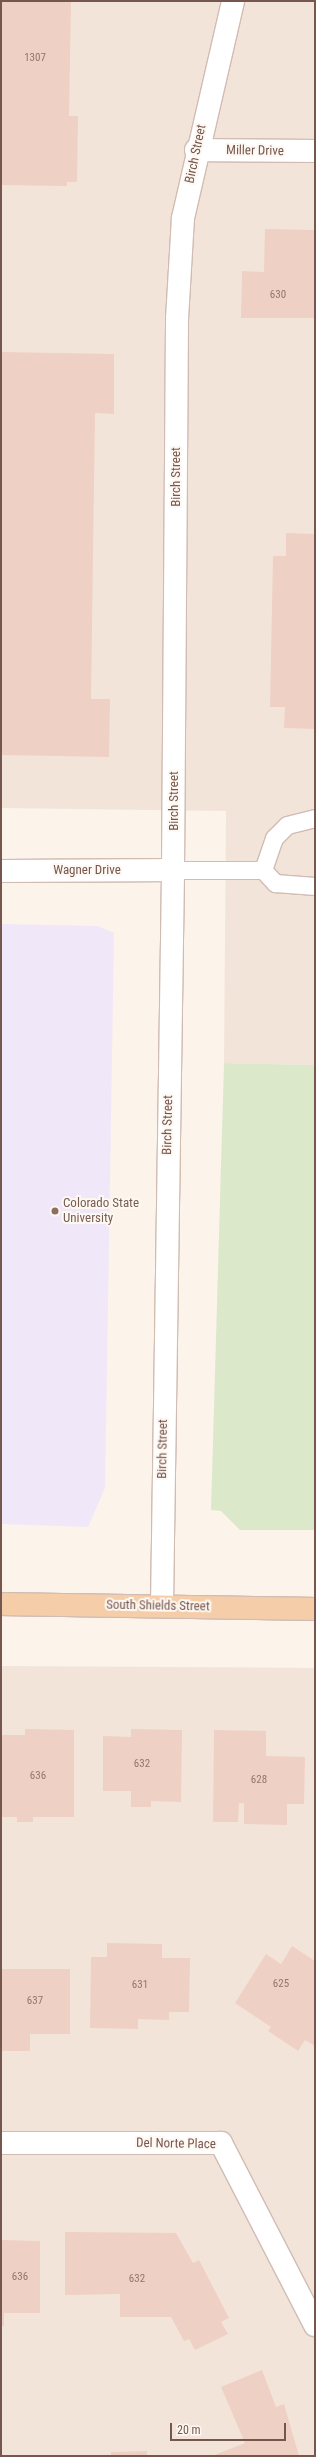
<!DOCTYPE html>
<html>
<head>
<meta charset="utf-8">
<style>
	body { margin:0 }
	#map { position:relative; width:316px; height:2457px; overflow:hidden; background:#fcf3eb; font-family:"Roboto Condensed",sans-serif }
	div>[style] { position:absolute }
	.residential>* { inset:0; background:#f3e4da }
	.education>* { inset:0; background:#f0e8f8 }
	.green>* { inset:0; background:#dbe9ca }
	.building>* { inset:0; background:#efd0c5 }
	.roads { filter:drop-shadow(1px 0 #d0bcb3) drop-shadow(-1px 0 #d0bcb3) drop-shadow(0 1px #d0bcb3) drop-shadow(0 -1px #d0bcb3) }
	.lane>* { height:17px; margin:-8.5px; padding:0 8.5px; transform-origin:8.5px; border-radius:8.5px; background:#fff }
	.street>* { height:22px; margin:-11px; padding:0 11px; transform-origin:11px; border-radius:11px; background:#fff }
	.primary>* { height:22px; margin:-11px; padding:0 11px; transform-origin:11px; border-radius:11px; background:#f5cea9 }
	.dots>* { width:11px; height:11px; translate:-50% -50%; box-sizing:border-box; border:2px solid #fef8f2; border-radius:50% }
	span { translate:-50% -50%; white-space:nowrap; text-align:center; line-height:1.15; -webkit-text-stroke:4px #fef8f2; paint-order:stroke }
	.number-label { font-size:11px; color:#94756c }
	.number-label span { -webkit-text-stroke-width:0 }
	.street-label { font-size:13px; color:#76574f }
	.education-label { font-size:13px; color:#785e54 }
	.left { translate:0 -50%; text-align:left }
	.frame { position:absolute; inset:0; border:2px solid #76574f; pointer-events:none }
	.scale { position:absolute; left:170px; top:2423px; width:116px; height:18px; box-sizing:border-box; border:2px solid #76574f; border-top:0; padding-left:5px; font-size:12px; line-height:14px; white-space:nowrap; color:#76574f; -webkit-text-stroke:3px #fef8f2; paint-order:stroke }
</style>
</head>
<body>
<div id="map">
	<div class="residential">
		<i style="clip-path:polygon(1px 1px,315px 1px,315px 1065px,224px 1063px,226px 811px,1px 808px)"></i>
		<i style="clip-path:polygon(1px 1666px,315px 1668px,315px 2456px,1px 2456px)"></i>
	</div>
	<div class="education">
		<i style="clip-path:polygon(1px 924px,98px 926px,114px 933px,105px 1488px,88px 1527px,1px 1524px)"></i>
	</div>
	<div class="green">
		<i style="clip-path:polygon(224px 1063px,315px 1065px,315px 1530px,240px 1530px,221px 1511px,211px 1510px)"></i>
	</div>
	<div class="building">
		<i style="clip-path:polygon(1px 1px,71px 1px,69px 116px,78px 116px,77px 182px,67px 182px,67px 186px,1px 185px)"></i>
		<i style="clip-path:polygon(265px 229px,315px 230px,315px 318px,241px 318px,242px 271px,264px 272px)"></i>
		<i style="clip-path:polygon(1px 352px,114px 354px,114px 414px,95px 413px,91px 699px,110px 699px,109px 757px,1px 755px)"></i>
		<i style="clip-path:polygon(286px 533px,315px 534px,315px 729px,284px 728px,285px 707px,270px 707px,273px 556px,286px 556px)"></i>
		<i style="clip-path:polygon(25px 1729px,74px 1730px,74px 1817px,33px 1817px,33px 1822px,17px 1822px,17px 1817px,1px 1817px,1px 1735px,25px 1735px)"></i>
		<i style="clip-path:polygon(131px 1729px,182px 1730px,181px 1802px,151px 1801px,151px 1807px,131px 1807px,131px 1791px,103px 1791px,103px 1736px,131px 1737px)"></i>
		<i style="clip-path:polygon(214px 1730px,266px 1731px,266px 1756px,305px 1757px,304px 1804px,287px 1804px,287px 1825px,244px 1824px,244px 1803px,239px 1803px,238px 1822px,213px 1822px)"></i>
		<i style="clip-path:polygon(107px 1943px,162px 1944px,162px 1958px,190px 1958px,189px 2012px,169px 2012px,169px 2020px,138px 2019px,138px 2029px,90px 2028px,91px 1957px,107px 1957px)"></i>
		<i style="clip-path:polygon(292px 1946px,315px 1961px,315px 2046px,305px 2040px,298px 2051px,268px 2031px,271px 2027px,235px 2003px,266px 1954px,281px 1964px)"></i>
		<i style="clip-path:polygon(1px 1969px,70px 1969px,70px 2034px,30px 2034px,30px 2051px,1px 2051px)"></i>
		<i style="clip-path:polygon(65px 2232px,176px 2233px,193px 2263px,199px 2260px,229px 2318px,221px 2322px,228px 2334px,195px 2350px,189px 2339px,184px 2341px,171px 2317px,120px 2317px,120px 2294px,65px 2295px)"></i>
		<i style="clip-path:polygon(1px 2240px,40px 2241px,40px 2313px,4px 2313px,4px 2326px,1px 2326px)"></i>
		<i style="clip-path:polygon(262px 2370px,276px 2407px,284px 2404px,299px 2456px,212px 2456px,245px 2443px,221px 2387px)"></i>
		<i style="clip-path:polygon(147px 2451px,147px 2456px,111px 2456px,111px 2452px)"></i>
	</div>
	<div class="roads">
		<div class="lane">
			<i style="left:173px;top:870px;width:90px"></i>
			<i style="left:263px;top:870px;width:18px;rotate:47deg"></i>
			<i style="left:275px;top:883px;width:40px;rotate:4.3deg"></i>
			<i style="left:263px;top:870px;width:34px;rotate:-71deg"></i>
			<i style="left:274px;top:838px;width:18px;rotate:-45deg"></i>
			<i style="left:287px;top:825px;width:29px;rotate:-14deg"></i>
		</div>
		<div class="street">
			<i style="left:196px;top:150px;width:119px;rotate:0.5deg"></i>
			<i style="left:1px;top:871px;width:172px;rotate:-0.3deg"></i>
			<i style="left:162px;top:1606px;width:736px;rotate:-89.14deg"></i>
			<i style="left:173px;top:870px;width:551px;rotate:-89.58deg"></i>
			<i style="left:177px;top:319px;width:101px;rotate:-86.6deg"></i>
			<i style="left:183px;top:218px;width:223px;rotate:-77deg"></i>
			<i style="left:1px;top:2143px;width:220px"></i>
			<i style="left:221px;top:2143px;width:205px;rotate:62.7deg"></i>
		</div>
		<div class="primary">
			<i style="left:1px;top:1604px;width:314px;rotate:0.9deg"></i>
		</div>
	</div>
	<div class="dots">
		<i style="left:55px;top:1211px;background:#8d6e63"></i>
	</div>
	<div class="number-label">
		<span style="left:35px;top:58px">1307</span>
		<span style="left:278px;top:295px">630</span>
		<span style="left:142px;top:1764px">632</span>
		<span style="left:38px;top:1776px">636</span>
		<span style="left:259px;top:1780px">628</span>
		<span style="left:281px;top:1984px">625</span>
		<span style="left:140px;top:1985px">631</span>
		<span style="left:35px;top:2001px">637</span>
		<span style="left:20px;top:2277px">636</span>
		<span style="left:137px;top:2279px">632</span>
	</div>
	<div class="street-label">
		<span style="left:255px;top:151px;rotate:1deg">Miller Drive</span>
		<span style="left:196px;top:154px;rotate:-78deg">Birch Street</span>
		<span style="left:176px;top:477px;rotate:-90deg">Birch Street</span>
		<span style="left:174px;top:801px;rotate:-90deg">Birch Street</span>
		<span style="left:87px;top:870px">Wagner Drive</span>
		<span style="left:168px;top:1125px;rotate:-89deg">Birch Street</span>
		<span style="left:163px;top:1449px;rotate:-89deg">Birch Street</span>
		<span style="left:158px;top:1606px;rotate:1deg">South Shields Street</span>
		<span style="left:176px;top:2144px;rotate:1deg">Del Norte Place</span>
	</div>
	<div class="education-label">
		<span class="left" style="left:63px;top:1211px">Colorado State<br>University</span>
	</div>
	<div class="frame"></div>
	<div class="scale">20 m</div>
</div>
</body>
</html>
